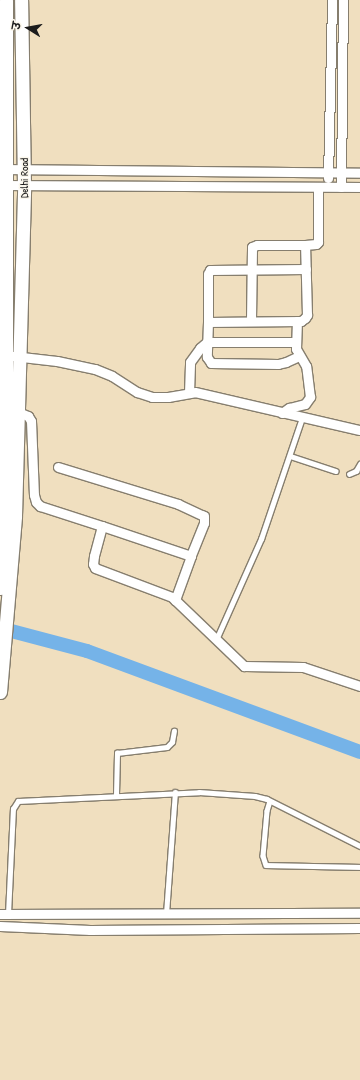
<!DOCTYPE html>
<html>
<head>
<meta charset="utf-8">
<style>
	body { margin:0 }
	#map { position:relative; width:360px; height:1080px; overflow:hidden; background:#f0dfbf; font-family:"Patrick Hand","Playpen Sans Deva",sans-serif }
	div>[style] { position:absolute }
	.river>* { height:14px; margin:-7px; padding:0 7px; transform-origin:7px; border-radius:7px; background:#75b3e8 }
	.roads { filter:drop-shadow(1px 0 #867e6e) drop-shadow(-1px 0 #867e6e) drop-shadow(0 1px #867e6e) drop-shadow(0 -1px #867e6e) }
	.service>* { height:4.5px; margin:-2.25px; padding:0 2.25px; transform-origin:2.25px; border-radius:2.25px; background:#fff }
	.minor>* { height:9px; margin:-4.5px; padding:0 4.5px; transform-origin:4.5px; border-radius:4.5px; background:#fff }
	.secondary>* { height:13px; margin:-6.5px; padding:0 6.5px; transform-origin:6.5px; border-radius:6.5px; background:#fff }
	span { translate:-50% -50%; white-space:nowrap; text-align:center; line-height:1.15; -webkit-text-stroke:3px #fbf7ec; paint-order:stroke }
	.street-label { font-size:11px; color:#1c1c1c }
	.north { position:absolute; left:8px; top:8px; width:40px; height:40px; -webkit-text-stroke:3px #fbf7ec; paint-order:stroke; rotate:281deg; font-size:11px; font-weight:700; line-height:16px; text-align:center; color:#1c1c1c }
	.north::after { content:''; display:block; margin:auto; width:14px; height:18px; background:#1c1c1c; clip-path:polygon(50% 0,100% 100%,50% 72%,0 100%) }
</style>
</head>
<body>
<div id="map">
	<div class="river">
		<i style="left:0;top:628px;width:90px;rotate:14.8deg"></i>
		<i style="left:87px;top:651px;width:291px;rotate:20.3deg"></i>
	</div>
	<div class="roads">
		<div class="service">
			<i style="left:290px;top:456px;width:48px;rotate:18.1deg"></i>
			<i style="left:349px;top:474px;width:8px;rotate:-23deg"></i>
			<i style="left:356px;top:471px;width:8px;rotate:-60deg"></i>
			<i style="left:216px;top:640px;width:111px;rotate:-66deg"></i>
			<i style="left:261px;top:539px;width:128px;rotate:-71.3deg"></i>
			<i style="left:116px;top:795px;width:42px;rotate:-88.6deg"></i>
			<i style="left:117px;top:753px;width:50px;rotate:-6.8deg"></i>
			<i style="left:167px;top:747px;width:7px;rotate:-45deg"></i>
			<i style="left:172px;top:742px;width:11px;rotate:-80deg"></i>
			<i style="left:270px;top:801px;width:10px;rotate:107deg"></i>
			<i style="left:267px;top:811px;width:45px;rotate:95.1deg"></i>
			<i style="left:263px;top:856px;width:9px;rotate:72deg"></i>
			<i style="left:266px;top:865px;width:94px;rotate:1.2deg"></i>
			<i style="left:8px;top:914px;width:105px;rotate:-87.3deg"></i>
			<i style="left:13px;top:809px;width:9px;rotate:-58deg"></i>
			<i style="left:18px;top:801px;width:181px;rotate:-2.8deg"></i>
			<i style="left:199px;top:792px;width:56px;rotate:4.1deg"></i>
			<i style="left:255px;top:796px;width:12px;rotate:14deg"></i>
			<i style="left:267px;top:799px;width:104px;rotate:26.8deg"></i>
			<i style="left:166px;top:914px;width:122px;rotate:-85.8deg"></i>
		</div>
		<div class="minor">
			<i style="left:6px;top:169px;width:354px;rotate:0.6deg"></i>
			<i style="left:328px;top:178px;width:178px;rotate:-88.7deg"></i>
			<i style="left:6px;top:185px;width:354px;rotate:0.3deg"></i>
			<i style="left:341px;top:187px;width:187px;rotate:-89.4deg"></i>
			<i style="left:306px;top:269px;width:96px;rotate:179.4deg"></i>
			<i style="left:210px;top:270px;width:4px;rotate:117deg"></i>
			<i style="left:208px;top:274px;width:48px;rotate:90deg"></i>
			<i style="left:208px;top:322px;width:93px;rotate:-0.6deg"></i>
			<i style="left:301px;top:321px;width:5px;rotate:-37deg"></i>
			<i style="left:305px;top:318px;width:4px;rotate:-56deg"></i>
			<i style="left:307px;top:315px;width:70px;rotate:-91.6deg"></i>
			<i style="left:305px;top:245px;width:11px;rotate:-5deg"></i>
			<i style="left:316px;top:244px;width:3px;rotate:-45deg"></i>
			<i style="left:318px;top:242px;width:55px;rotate:-90deg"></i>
			<i style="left:251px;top:320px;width:73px;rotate:-89.2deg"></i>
			<i style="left:252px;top:247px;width:5px;rotate:-22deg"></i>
			<i style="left:257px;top:245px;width:48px"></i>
			<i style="left:208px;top:322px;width:35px;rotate:92deg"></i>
			<i style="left:207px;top:357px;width:7px;rotate:56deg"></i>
			<i style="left:211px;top:363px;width:67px;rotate:0.9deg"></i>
			<i style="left:278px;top:364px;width:8px;rotate:-14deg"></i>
			<i style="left:286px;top:362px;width:14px;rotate:-25deg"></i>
			<i style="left:13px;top:356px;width:44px;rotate:6.5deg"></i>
			<i style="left:57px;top:361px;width:39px;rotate:12deg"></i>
			<i style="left:95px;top:369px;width:18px;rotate:22deg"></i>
			<i style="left:112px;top:376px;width:30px;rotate:33deg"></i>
			<i style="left:137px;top:392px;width:16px;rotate:18deg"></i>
			<i style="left:152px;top:397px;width:16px"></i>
			<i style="left:168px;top:397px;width:27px;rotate:-10deg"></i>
			<i style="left:195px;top:392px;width:169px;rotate:13deg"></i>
			<i style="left:189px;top:393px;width:31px;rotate:-88deg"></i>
			<i style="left:190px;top:362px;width:17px;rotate:-54deg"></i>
			<i style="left:200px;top:348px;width:9px;rotate:-41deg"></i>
			<i style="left:207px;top:342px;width:88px"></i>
			<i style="left:18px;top:412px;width:11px;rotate:22deg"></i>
			<i style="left:28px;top:416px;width:6px;rotate:59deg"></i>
			<i style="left:31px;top:421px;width:74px;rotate:87.7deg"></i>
			<i style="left:34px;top:495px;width:7px;rotate:74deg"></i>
			<i style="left:36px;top:502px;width:6px;rotate:45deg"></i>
			<i style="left:40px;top:506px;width:65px;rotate:17.9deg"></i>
			<i style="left:102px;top:526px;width:31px;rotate:105deg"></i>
			<i style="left:94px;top:556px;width:8px;rotate:97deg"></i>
			<i style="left:93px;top:564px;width:4px;rotate:63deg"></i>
			<i style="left:95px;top:568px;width:82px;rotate:20.6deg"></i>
			<i style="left:172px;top:597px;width:100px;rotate:43.8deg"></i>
			<i style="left:244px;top:666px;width:59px;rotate:1deg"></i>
			<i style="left:303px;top:667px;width:60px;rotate:18.4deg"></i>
			<i style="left:282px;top:413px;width:9px;rotate:-36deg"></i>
			<i style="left:289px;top:408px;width:16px;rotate:-14deg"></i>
			<i style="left:305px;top:404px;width:9px;rotate:-54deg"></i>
			<i style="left:310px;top:397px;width:31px;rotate:-97deg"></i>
			<i style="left:306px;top:366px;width:20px;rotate:-120deg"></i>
			<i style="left:296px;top:349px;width:28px;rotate:-88deg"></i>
			<i style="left:58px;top:467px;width:126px;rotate:17.1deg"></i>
			<i style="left:178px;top:504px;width:26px;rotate:25deg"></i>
			<i style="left:202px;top:515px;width:2px;rotate:27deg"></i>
			<i style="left:204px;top:516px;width:7px;rotate:90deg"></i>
			<i style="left:204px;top:523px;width:35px;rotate:112deg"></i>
			<i style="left:102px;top:526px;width:94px;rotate:18.6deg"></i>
			<i style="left:191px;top:556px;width:47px;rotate:110deg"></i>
			<i style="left:0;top:914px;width:360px;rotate:-0.2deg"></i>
			<i style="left:0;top:926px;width:90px;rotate:2.5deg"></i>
			<i style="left:90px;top:930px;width:270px;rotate:-0.4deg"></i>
		</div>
		<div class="secondary">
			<i style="left:0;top:588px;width:78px;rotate:-85.6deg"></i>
			<i style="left:6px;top:510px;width:510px;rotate:-90deg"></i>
			<i style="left:0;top:692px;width:177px;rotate:-85.1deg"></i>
			<i style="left:15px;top:516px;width:331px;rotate:-88.4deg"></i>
			<i style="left:24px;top:185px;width:185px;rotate:-90.9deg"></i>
		</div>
	</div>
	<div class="street-label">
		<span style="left:24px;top:178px;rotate:-90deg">Delhi Road</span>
	</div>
	<div class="north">उ</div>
</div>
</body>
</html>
